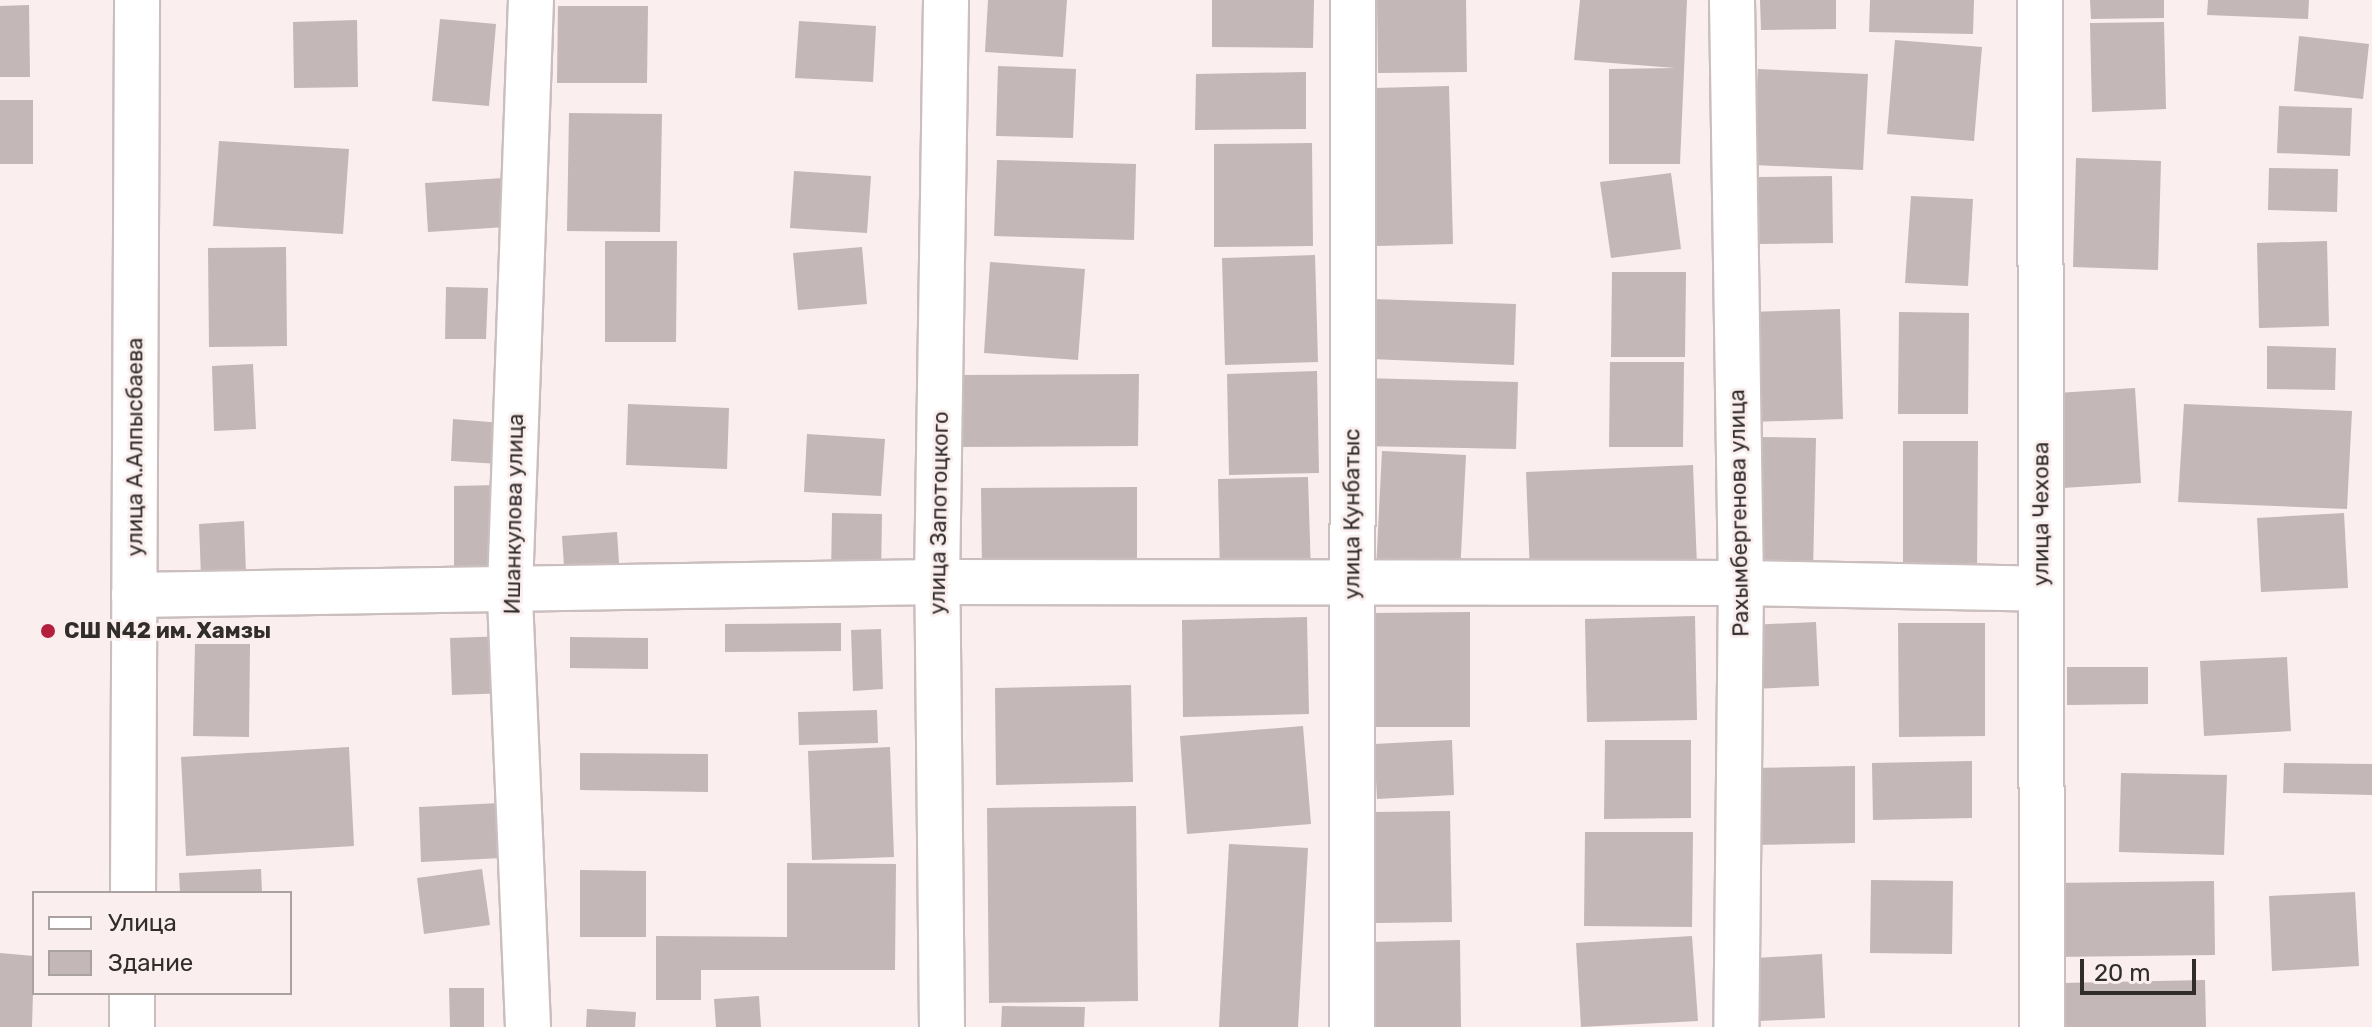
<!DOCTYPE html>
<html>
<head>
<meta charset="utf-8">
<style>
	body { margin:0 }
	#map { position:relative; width:2372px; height:1027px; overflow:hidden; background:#faeeee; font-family:Rubik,sans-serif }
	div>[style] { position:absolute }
	.building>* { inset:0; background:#c3b7b7 }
	.roads { filter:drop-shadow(2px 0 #cabebe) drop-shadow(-2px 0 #cabebe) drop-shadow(0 2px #cabebe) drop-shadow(0 -2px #cabebe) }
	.minor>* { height:44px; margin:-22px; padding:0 22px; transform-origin:22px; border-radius:22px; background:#fff }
	.dots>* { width:22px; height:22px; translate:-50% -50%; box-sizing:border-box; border:4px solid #faeeee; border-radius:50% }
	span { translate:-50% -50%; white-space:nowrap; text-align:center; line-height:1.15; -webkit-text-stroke:6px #faeeee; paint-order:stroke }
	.street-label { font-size:22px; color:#322d2d }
	.poi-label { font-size:22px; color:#322d2d; font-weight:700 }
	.left { translate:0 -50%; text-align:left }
	.legend { position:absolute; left:32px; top:891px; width:260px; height:104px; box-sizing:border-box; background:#faeeee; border:2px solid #aaa1a1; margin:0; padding:10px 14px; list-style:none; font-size:24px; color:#322d2d }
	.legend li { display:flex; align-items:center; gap:16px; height:40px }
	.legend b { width:40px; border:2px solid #aaa1a1 }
	.scale { position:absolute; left:2080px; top:959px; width:116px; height:36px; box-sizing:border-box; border:4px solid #322d2d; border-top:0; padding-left:10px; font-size:24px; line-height:28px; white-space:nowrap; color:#322d2d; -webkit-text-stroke:6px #faeeee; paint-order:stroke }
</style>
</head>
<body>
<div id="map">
	<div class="building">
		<i style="clip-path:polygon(988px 0,1067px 0,1063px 57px,985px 52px)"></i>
		<i style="clip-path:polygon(1212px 0,1314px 0,1313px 48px,1212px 47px)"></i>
		<i style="clip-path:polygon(1377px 0,1466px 0,1467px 72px,1378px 73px)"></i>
		<i style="clip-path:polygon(1580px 0,1687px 0,1680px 164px,1609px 164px,1609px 69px,1675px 68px,1574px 60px)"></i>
		<i style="clip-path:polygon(1760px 0,1836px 0,1836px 29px,1761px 30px)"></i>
		<i style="clip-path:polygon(1870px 0,1974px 0,1973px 34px,1869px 32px)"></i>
		<i style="clip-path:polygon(2090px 0,2164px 0,2164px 18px,2091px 19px)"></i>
		<i style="clip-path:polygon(2208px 0,2309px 0,2308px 19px,2207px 15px)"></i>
		<i style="clip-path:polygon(29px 5px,30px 77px,0 77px,0 6px)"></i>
		<i style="clip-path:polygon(558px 6px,648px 6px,647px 83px,557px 83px)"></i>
		<i style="clip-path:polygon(440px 19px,496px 24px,489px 106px,432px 101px)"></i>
		<i style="clip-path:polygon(357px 20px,358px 87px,294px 88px,293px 22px)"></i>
		<i style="clip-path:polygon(799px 21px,876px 26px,873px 82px,795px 78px)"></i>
		<i style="clip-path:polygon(2164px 22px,2166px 109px,2092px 112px,2090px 23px)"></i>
		<i style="clip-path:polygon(2299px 36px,2369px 44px,2363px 99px,2294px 91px)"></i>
		<i style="clip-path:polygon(1895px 40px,1982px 47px,1974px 141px,1887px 134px)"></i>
		<i style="clip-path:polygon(998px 66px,1076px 69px,1073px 138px,996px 136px)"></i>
		<i style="clip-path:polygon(1758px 69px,1868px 74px,1863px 170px,1754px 165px)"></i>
		<i style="clip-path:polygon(1306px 72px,1306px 129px,1195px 130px,1196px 74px)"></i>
		<i style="clip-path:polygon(1449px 86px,1453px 244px,1377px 246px,1374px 88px)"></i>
		<i style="clip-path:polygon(0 100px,33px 100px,33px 164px,0 164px)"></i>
		<i style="clip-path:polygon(2279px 106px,2352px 108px,2350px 156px,2277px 153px)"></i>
		<i style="clip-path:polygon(569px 113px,662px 114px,660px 232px,567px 231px)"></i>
		<i style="clip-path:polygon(219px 141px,349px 149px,343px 234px,213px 226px)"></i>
		<i style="clip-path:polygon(1312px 143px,1313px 246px,1214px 247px,1214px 144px)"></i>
		<i style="clip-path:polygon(2076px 158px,2161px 161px,2158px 270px,2073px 267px)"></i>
		<i style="clip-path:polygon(997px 160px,1136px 164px,1134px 240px,994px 236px)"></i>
		<i style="clip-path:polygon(2269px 168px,2338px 169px,2337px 212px,2268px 210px)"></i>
		<i style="clip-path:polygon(794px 171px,871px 176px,867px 233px,790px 228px)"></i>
		<i style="clip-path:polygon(1671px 173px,1681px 249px,1611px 258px,1600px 182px)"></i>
		<i style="clip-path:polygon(1832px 176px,1833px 243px,1758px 244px,1757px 177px)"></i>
		<i style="clip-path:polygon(503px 178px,506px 227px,428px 232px,425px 183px)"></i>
		<i style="clip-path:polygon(1911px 196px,1973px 199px,1968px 286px,1905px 283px)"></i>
		<i style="clip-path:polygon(605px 241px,677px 241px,676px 342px,605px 342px)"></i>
		<i style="clip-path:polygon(2327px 241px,2329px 326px,2259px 328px,2257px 243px)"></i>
		<i style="clip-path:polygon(286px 247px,287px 346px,209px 347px,208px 248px)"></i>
		<i style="clip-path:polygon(862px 247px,867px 304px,798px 310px,793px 253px)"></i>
		<i style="clip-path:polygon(1315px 255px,1318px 362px,1225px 365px,1222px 258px)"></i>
		<i style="clip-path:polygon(990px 262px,1085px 269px,1078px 360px,984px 353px)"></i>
		<i style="clip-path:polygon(1612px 272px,1686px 272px,1685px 357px,1611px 357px)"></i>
		<i style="clip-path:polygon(446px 287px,488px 288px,486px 339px,445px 339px)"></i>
		<i style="clip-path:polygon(1373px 299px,1516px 304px,1514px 365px,1371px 359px)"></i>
		<i style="clip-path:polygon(1840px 309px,1843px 419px,1752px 422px,1749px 312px)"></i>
		<i style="clip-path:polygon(1899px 312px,1969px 313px,1968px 414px,1898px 414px)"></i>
		<i style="clip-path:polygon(2267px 346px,2336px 348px,2335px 390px,2267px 389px)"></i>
		<i style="clip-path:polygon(1610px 362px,1684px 362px,1683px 447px,1609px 447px)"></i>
		<i style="clip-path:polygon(253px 364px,256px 429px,214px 431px,212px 366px)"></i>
		<i style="clip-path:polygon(1317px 371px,1319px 473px,1229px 475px,1227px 374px)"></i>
		<i style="clip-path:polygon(1139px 374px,1138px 446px,953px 447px,953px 375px)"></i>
		<i style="clip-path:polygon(1362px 378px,1518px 382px,1516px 449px,1360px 446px)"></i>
		<i style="clip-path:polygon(2135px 388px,2141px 483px,2063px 488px,2057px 393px)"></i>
		<i style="clip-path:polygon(628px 404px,729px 408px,727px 469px,626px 465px)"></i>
		<i style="clip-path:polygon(2184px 404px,2352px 411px,2347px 509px,2178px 502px)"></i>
		<i style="clip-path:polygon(453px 419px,502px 423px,499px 464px,451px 461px)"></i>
		<i style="clip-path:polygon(807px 434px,885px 439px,881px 496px,804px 492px)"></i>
		<i style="clip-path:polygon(1760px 437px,1816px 438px,1813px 571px,1757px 570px)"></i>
		<i style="clip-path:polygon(1903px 441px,1978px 441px,1977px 578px,1903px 578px)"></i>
		<i style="clip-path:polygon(1382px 451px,1466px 455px,1460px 574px,1376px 570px)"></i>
		<i style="clip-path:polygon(1693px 465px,1697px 566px,1530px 574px,1526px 472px)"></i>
		<i style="clip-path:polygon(1308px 477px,1311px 574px,1220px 576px,1218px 479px)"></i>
		<i style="clip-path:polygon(498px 485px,498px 579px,454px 579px,454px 486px)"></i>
		<i style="clip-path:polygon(1137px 487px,1137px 571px,982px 572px,981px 488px)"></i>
		<i style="clip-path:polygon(832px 513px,882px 514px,881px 578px,831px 578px)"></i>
		<i style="clip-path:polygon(2344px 513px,2348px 588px,2261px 592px,2257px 518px)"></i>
		<i style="clip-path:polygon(244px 521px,246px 573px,201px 576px,199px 524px)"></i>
		<i style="clip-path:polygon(617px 532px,620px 578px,565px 582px,562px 536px)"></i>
		<i style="clip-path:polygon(1470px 612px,1470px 727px,1374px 727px,1373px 613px)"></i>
		<i style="clip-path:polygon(1695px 616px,1697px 720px,1587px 722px,1585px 619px)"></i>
		<i style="clip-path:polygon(1307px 617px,1309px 714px,1183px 717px,1182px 620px)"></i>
		<i style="clip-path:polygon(1816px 622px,1819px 686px,1753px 689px,1749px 625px)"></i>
		<i style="clip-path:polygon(841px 623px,841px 651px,725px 652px,725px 624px)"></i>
		<i style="clip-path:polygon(1898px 623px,1985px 623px,1985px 736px,1899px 737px)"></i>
		<i style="clip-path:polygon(881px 629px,883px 689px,853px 691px,851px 630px)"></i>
		<i style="clip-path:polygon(508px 636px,509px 693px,452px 695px,450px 638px)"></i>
		<i style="clip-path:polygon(570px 637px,648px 638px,648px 669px,570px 668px)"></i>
		<i style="clip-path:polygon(195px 644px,250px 644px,249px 737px,193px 736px)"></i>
		<i style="clip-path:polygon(2287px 657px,2291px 731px,2204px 736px,2200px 661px)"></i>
		<i style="clip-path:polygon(2067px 667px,2148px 667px,2148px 704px,2067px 705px)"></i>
		<i style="clip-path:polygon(1131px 685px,1133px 782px,996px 785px,995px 688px)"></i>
		<i style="clip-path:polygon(877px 710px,878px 743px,799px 745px,798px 712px)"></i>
		<i style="clip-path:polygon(1303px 726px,1311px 824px,1187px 834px,1180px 736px)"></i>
		<i style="clip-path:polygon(1452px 740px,1454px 795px,1377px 799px,1374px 744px)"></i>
		<i style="clip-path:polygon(1605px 740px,1691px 740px,1691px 818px,1604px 819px)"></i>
		<i style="clip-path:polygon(349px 747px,354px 846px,186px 856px,181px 757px)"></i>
		<i style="clip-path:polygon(890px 747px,894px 857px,812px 860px,808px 751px)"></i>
		<i style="clip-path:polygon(580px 753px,708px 754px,708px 792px,580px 790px)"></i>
		<i style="clip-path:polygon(1972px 761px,1972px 818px,1873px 820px,1872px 763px)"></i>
		<i style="clip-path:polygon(2284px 763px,2372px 764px,2372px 795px,2283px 793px)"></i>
		<i style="clip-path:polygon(1855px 766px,1855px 843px,1753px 845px,1752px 768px)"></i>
		<i style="clip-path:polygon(2121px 773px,2227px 775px,2224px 855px,2119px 852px)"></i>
		<i style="clip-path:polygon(500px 803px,502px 858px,421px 862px,419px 807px)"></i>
		<i style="clip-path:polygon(1136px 806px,1138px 1001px,989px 1003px,987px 808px)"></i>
		<i style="clip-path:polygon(1450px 811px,1452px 922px,1376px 923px,1374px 812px)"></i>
		<i style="clip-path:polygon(1585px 832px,1693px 832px,1692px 927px,1584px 926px)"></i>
		<i style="clip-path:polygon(1229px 844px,1308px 848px,1298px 1027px,1219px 1027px)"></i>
		<i style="clip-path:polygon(787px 863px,896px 864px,895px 970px,701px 970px,701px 1000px,656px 1000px,656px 936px,787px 937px)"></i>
		<i style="clip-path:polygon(261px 869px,262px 893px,180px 893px,179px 873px)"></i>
		<i style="clip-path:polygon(482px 869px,490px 925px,424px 934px,417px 878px)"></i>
		<i style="clip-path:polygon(580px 870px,646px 871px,646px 937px,580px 937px)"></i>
		<i style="clip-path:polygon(1871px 880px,1953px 881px,1952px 954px,1870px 953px)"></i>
		<i style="clip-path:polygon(2214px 881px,2215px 955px,2053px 957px,2052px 883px)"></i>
		<i style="clip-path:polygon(2355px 892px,2359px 966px,2272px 971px,2269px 896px)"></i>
		<i style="clip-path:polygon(1692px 936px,1698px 1021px,1581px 1027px,1576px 943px)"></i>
		<i style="clip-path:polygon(1460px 940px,1461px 1027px,1370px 1027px,1369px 942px)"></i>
		<i style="clip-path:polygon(0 953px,34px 956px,32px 1027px,0 1027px)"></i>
		<i style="clip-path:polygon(1822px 954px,1825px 1018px,1759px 1021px,1756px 958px)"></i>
		<i style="clip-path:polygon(2205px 980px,2206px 1027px,2061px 1027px,2060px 983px)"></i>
		<i style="clip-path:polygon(449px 988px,484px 988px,484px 1027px,450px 1027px)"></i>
		<i style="clip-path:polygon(759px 996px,761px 1027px,716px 1027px,714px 999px)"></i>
		<i style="clip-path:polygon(1002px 1006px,1085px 1007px,1084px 1027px,1001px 1027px)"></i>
		<i style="clip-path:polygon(587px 1009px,636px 1012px,635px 1027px,586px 1027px)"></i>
	</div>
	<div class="roads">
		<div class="minor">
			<i style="left:1732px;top:0;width:583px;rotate:89.12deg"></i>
			<i style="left:1741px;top:583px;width:444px;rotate:90.6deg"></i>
			<i style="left:2040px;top:0;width:1027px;rotate:89.89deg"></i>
			<i style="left:134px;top:595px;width:803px;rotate:-0.93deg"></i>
			<i style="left:937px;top:582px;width:804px;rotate:0.07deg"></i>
			<i style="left:1741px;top:583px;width:300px;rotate:1.1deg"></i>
			<i style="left:133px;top:893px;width:893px;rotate:-89.74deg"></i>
			<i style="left:132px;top:1027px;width:34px;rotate:-90deg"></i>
			<i style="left:528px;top:1027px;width:438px;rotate:-92.4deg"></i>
			<i style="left:510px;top:589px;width:589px;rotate:-87.96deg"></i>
			<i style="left:942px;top:1027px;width:445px;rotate:-90.6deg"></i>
			<i style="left:937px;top:582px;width:582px;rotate:-89.11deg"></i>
			<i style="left:1352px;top:1027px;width:1027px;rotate:-89.94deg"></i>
		</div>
	</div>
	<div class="dots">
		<i style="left:48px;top:631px;background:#b3203c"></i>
	</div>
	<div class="street-label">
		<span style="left:135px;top:447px;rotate:-90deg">улица А.Алпысбаева</span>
		<span style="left:939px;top:513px;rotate:-89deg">улица Запотоцкого</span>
		<span style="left:1739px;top:513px;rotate:-91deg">Рахымбергенова улица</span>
		<span style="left:514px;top:514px;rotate:-89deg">Ишанкулова улица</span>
		<span style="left:1352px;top:514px;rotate:-90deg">улица Кунбатыс</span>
		<span style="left:2041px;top:514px;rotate:-90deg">улица Чехова</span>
	</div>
	<div class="poi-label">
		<span class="left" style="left:64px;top:631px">СШ N42 им. Хамзы</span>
	</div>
	<ul class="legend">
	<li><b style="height:10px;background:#fff"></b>Улица</li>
	<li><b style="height:22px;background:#c3b7b7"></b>Здание</li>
	</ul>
	<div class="scale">20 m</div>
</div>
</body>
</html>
